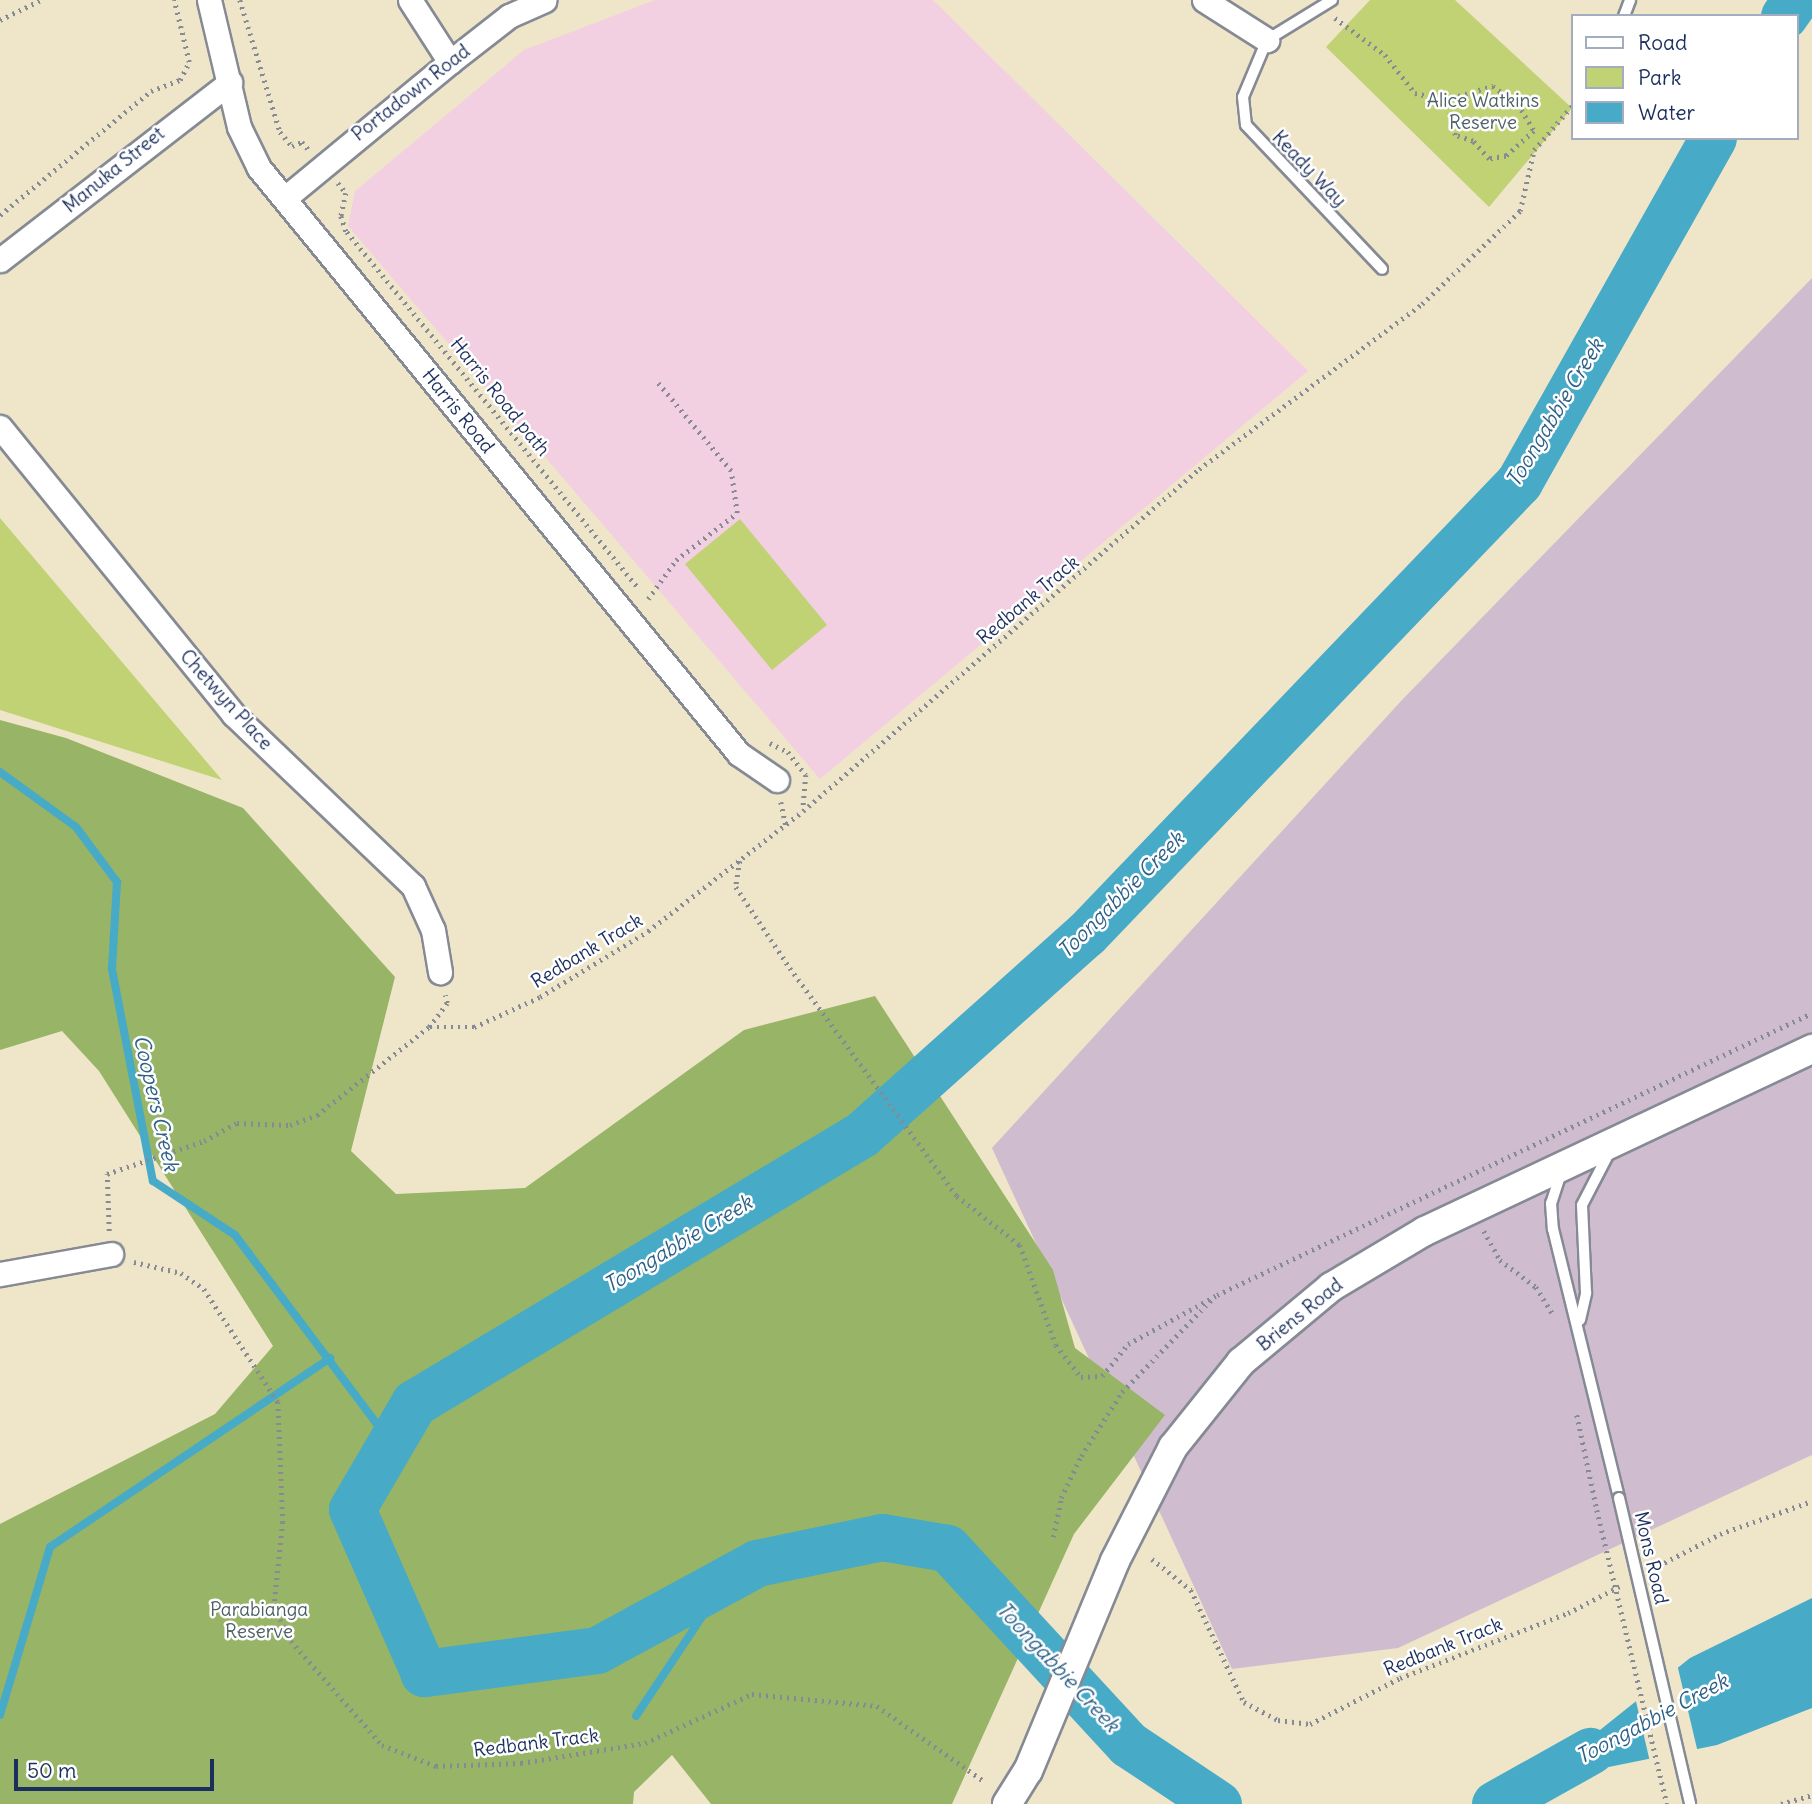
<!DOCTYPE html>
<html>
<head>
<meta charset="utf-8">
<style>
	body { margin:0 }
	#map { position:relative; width:1812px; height:1804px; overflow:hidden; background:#efe6ca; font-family:Delius,sans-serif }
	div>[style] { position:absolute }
	.built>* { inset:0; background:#f2cfe1 }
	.industrial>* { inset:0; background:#cfbdcf }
	.green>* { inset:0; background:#c0d274 }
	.forest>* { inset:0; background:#98b466 }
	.water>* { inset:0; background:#47aac7 }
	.pier>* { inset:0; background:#efe6ca }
	.stream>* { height:8px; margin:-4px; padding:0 4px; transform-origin:4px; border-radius:4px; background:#47aac7 }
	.river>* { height:47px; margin:-23.5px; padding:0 23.5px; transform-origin:23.5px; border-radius:23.5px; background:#47aac7 }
	.path>* { height:4.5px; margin-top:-2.25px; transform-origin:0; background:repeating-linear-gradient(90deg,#858a94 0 2px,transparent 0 7px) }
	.roads { filter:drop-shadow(2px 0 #858a94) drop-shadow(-2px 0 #858a94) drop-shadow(0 2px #858a94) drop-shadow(0 -2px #858a94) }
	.service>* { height:10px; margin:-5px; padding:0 5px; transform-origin:5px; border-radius:5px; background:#fff }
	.minor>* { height:23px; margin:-11.5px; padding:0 11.5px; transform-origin:11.5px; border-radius:11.5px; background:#fff }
	.tertiary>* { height:28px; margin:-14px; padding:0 14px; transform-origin:14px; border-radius:14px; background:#fff }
	.path-bridge>* { height:4.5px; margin-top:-2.25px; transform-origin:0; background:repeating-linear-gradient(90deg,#858a94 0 2px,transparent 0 7px) }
	.bridges { filter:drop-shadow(2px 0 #858a94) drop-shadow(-2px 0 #858a94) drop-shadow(0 2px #858a94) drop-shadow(0 -2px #858a94) }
	.service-bridge>* { height:10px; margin:-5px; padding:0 5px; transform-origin:5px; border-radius:5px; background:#fff }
	span { translate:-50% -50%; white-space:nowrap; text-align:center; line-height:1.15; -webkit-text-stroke:5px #fff; paint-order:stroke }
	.street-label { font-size:19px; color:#1b2f5e }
	.park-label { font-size:19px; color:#4d6065 }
	.water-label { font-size:21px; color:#2d6088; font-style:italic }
	.legend { position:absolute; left:1571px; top:14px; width:228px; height:126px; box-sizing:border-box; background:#fff; border:2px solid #a4acbf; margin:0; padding:9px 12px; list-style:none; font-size:21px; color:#1b2f5e }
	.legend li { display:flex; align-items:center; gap:14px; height:35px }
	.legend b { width:35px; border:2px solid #a4acbf }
	.scale { position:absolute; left:14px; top:1759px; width:200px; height:32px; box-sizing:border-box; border:4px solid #1b2f5e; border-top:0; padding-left:9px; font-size:21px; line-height:24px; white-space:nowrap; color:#1b2f5e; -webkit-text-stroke:5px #fff; paint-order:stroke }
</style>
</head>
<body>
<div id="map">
	<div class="built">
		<i style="clip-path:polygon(655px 0,933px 0,1308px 371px,820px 779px,348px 226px,355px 191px,524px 50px)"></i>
	</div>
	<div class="industrial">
		<i style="clip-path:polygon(1812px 278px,1812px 1455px,1398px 1648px,1232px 1669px,992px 1148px,1401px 701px)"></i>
	</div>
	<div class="green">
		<i style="clip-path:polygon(1370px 0,1455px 0,1572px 108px,1489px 207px,1326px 47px)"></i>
		<i style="clip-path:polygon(0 518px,222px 780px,0 710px)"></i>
		<i style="clip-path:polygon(740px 519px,827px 625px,772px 670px,685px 564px)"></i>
	</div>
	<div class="forest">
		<i style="clip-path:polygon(0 720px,66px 738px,243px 808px,395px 977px,351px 1151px,396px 1194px,525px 1188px,744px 1030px,875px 996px,1053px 1270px,1075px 1348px,1165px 1415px,1074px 1534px,952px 1804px,711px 1804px,672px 1755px,634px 1792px,633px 1804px,0 1804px,0 1524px,215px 1414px,273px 1346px,99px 1071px,62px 1031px,0 1050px)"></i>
	</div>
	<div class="water">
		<i style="clip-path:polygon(1812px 1598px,1812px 1708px,1717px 1745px,1535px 1782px,1690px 1658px)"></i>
	</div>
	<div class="pier">
		<i style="clip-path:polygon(1677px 1664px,1698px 1753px,1650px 1762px,1635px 1697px)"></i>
	</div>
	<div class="stream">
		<i style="left:0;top:772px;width:94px;rotate:35.9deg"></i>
		<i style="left:76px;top:827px;width:69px;rotate:53.3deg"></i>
		<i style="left:117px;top:882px;width:87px;rotate:93.3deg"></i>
		<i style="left:112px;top:969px;width:216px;rotate:79.1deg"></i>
		<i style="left:153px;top:1181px;width:98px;rotate:33.4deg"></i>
		<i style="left:235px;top:1235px;width:260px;rotate:53.1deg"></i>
		<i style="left:0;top:1715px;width:175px;rotate:-73.4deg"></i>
		<i style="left:50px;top:1547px;width:338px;rotate:-34deg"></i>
		<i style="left:636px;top:1716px;width:164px;rotate:-56.4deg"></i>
	</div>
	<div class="river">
		<i style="left:1784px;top:16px;width:19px;rotate:-55deg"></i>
		<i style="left:1218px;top:1804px;width:108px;rotate:-146.3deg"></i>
		<i style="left:1128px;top:1744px;width:267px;rotate:-132.7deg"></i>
		<i style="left:947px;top:1548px;width:66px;rotate:-170.4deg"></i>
		<i style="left:882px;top:1537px;width:128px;rotate:168.3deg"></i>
		<i style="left:757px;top:1563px;width:182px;rotate:151.5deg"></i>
		<i style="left:597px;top:1650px;width:175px;rotate:172.4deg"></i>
		<i style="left:424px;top:1673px;width:179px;rotate:-113.7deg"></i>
		<i style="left:352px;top:1509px;width:123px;rotate:-59.7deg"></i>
		<i style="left:414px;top:1403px;width:523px;rotate:-30.98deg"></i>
		<i style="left:862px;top:1134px;width:300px;rotate:-41.8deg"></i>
		<i style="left:1086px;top:934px;width:626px;rotate:-46.23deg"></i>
		<i style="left:1519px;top:482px;width:395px;rotate:-60.6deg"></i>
		<i style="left:1495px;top:1804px;width:109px;rotate:-29.2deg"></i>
	</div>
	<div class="path">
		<i style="left:240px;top:0;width:138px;rotate:73.1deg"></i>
		<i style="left:280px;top:132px;width:18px;rotate:49deg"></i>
		<i style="left:292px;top:146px;width:11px;rotate:-22deg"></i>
		<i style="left:302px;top:142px;width:11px;rotate:49deg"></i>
		<i style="left:1335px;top:18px;width:62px;rotate:36.5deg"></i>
		<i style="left:1385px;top:55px;width:48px;rotate:51.7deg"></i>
		<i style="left:1415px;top:93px;width:31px;rotate:13deg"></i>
		<i style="left:1445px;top:100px;width:50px;rotate:-16.3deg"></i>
		<i style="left:1493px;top:86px;width:31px;rotate:36deg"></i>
		<i style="left:1518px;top:104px;width:31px;rotate:59deg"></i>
		<i style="left:1534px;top:131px;width:38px;rotate:138deg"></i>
		<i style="left:1506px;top:156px;width:17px;rotate:170deg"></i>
		<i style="left:1489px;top:159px;width:24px;rotate:-132deg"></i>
		<i style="left:1473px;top:141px;width:19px;rotate:-162deg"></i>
		<i style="left:1455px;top:135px;width:37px;rotate:-103deg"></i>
		<i style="left:0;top:20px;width:46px;rotate:-26deg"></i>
		<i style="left:338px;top:183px;width:13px;rotate:51deg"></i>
		<i style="left:346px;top:193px;width:24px;rotate:102deg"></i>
		<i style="left:341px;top:216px;width:20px;rotate:72deg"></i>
		<i style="left:0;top:215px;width:195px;rotate:-39.4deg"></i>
		<i style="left:151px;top:91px;width:31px;rotate:-21deg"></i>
		<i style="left:180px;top:80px;width:20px;rotate:-63deg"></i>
		<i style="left:189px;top:62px;width:64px;rotate:-103.6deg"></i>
		<i style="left:347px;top:232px;width:460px;rotate:50.7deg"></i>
		<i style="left:648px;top:599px;width:48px;rotate:-54.3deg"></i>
		<i style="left:676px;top:560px;width:77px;rotate:-37.6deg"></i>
		<i style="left:737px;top:513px;width:42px;rotate:-98.1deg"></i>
		<i style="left:731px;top:471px;width:114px;rotate:-129.7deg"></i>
		<i style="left:770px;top:743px;width:20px;rotate:27deg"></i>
		<i style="left:788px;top:752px;width:29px;rotate:52deg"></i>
		<i style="left:806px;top:775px;width:35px;rotate:95deg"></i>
		<i style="left:781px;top:802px;width:24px;rotate:78deg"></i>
		<i style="left:740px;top:861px;width:26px;rotate:99deg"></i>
		<i style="left:736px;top:887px;width:97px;rotate:56.3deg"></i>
		<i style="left:790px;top:968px;width:283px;rotate:53.8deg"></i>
		<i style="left:957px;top:1196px;width:80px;rotate:37.9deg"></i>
		<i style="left:1020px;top:1245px;width:106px;rotate:70.2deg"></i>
		<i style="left:1056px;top:1345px;width:41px;rotate:52deg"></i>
		<i style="left:1081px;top:1377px;width:21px;rotate:-3deg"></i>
		<i style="left:1102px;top:1376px;width:41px;rotate:-50.9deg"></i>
		<i style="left:1128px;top:1344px;width:102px;rotate:-28.8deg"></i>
		<i style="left:1217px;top:1295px;width:658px;rotate:-25.36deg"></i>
		<i style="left:430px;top:1027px;width:44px"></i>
		<i style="left:474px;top:1027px;width:72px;rotate:-24.4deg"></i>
		<i style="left:540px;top:997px;width:127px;rotate:-31.4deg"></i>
		<i style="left:648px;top:931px;width:196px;rotate:-37.7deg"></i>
		<i style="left:803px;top:811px;width:523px;rotate:-40.82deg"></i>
		<i style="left:1199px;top:469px;width:277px;rotate:-36.5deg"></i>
		<i style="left:1422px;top:304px;width:135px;rotate:-43.5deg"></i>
		<i style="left:1520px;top:211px;width:63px;rotate:-77.1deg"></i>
		<i style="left:1534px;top:150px;width:58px;rotate:-49.2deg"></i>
		<i style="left:109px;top:1231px;width:57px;rotate:-92deg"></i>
		<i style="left:107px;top:1174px;width:102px;rotate:-18.8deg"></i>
		<i style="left:204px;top:1141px;width:38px;rotate:-29deg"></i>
		<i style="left:237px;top:1123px;width:53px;rotate:2.2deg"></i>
		<i style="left:290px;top:1125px;width:29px;rotate:-20deg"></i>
		<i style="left:317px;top:1115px;width:142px;rotate:-38.2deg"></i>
		<i style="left:429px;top:1027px;width:30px;rotate:-53deg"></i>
		<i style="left:447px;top:1003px;width:8px;rotate:-104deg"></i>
		<i style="left:1484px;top:1231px;width:33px;rotate:61deg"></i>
		<i style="left:1500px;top:1260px;width:45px;rotate:36.9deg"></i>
		<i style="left:1536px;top:1287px;width:32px;rotate:58deg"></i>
		<i style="left:134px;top:1262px;width:48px;rotate:13.2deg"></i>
		<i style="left:181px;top:1273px;width:28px;rotate:35deg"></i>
		<i style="left:204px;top:1289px;width:135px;rotate:56.8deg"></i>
		<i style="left:278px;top:1402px;width:120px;rotate:87.6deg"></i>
		<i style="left:283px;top:1522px;width:85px;rotate:96deg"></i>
		<i style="left:274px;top:1607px;width:38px;rotate:63deg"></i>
		<i style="left:291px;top:1641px;width:138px;rotate:48.8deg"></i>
		<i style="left:382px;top:1745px;width:58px;rotate:21.3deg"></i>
		<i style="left:436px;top:1766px;width:85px;rotate:-2deg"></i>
		<i style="left:521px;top:1763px;width:126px;rotate:-9.2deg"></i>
		<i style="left:645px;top:1743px;width:118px;rotate:-24.6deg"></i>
		<i style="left:752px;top:1694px;width:126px;rotate:5.5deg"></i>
		<i style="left:877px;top:1706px;width:132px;rotate:35.1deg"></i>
		<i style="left:1577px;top:1415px;width:97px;rotate:78.1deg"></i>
		<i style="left:1053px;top:1537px;width:40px;rotate:-78deg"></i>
		<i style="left:1061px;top:1498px;width:47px;rotate:-64.5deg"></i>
		<i style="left:1081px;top:1456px;width:76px;rotate:-57.4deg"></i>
		<i style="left:1122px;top:1392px;width:131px;rotate:-45.9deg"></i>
		<i style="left:1152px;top:1559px;width:50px;rotate:38.5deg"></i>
		<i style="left:1191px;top:1590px;width:124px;rotate:64.7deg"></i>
		<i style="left:1244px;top:1702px;width:38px;rotate:28deg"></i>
		<i style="left:1278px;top:1720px;width:32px;rotate:7deg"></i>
		<i style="left:1310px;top:1724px;width:101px;rotate:-27.1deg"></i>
		<i style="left:1400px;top:1678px;width:180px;rotate:-21.2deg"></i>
		<i style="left:1568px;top:1613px;width:61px;rotate:-27.4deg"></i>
		<i style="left:1652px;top:1569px;width:76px;rotate:-27.2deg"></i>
		<i style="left:1720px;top:1534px;width:98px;rotate:-19.7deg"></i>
		<i style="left:1781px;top:1804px;width:32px;rotate:-16deg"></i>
	</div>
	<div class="roads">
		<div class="service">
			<i style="left:1332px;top:0;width:76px;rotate:148.4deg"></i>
			<i style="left:1267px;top:40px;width:62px;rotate:112.8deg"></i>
			<i style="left:1243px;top:97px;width:28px;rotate:84deg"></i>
			<i style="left:1246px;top:125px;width:198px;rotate:46.6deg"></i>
			<i style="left:1624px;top:16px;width:17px;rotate:-69deg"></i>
			<i style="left:1561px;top:1173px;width:32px;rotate:108deg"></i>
			<i style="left:1551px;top:1203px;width:26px;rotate:86deg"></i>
			<i style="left:1553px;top:1229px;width:277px;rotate:76.2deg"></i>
			<i style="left:1580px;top:1320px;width:28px;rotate:-77deg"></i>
			<i style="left:1586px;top:1293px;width:88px;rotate:-92.6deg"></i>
			<i style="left:1582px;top:1205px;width:59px;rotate:-62.6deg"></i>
		</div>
		<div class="minor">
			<i style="left:209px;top:0;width:130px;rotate:76.7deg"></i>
			<i style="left:239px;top:127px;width:46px;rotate:64deg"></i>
			<i style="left:259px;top:168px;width:757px;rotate:50.68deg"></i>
			<i style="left:739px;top:754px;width:46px;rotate:34.4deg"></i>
			<i style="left:410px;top:0;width:74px;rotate:57.2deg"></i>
			<i style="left:1204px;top:0;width:75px;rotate:32.4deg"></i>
			<i style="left:285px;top:198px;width:214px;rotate:-39.5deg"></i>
			<i style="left:450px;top:62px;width:75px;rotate:-37.9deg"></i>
			<i style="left:509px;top:16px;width:39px;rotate:-24deg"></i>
			<i style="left:0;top:260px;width:291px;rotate:-37.7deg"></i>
			<i style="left:0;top:427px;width:370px;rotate:50.9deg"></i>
			<i style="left:233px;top:714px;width:249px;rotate:43.7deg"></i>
			<i style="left:413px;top:886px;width:48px;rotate:65.6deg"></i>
			<i style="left:433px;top:930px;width:43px;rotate:80.5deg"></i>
			<i style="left:0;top:1274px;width:113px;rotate:-10.2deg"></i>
		</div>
		<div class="tertiary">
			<i style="left:1007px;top:1804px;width:39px;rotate:-58deg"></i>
			<i style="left:1028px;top:1771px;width:227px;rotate:-67.5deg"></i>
			<i style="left:1115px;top:1561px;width:128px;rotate:-63deg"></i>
			<i style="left:1173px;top:1447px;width:109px;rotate:-51.3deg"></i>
			<i style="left:1241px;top:1362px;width:117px;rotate:-39.8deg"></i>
			<i style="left:1331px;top:1287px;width:109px;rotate:-30.8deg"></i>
			<i style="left:1425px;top:1231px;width:428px;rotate:-25.2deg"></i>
		</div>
	</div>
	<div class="path-bridge">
		<i style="left:1597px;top:1510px;width:302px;rotate:76.6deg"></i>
	</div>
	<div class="bridges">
		<div class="service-bridge">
			<i style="left:1619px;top:1498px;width:314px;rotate:76.9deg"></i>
		</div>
	</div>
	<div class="street-label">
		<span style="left:411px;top:93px;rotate:-38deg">Portadown Road</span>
		<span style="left:1309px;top:169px;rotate:46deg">Keady Way</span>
		<span style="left:114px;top:170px;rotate:-39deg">Manuka Street</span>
		<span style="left:500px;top:397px;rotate:51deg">Harris Road path</span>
		<span style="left:458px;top:411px;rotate:51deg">Harris Road</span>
		<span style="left:1028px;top:600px;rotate:-40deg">Redbank Track</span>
		<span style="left:226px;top:700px;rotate:48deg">Chetwyn Place</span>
		<span style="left:587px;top:951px;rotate:-31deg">Redbank Track</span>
		<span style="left:1300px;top:1315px;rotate:-39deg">Briens Road</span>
		<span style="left:1651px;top:1558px;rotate:77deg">Mons Road</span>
		<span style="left:1443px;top:1647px;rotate:-22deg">Redbank Track</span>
		<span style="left:536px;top:1743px;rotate:-7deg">Redbank Track</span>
	</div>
	<div class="park-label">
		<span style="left:1483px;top:112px">Alice Watkins<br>Reserve</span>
		<span style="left:259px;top:1621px">Parabianga<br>Reserve</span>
	</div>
	<div class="water-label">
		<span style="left:1555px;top:413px;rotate:-59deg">Toongabbie Creek</span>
		<span style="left:1121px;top:895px;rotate:-45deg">Toongabbie Creek</span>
		<span style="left:156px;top:1103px;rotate:77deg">Coopers Creek</span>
		<span style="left:678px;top:1244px;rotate:-31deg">Toongabbie Creek</span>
		<span style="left:1058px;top:1667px;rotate:47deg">Toongabbie Creek</span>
		<span style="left:1652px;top:1719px;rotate:-28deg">Toongabbie Creek</span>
	</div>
	<ul class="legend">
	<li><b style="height:9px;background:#fff"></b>Road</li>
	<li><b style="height:19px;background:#c0d274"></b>Park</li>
	<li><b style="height:19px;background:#47aac7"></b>Water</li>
	</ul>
	<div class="scale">50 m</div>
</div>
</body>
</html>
